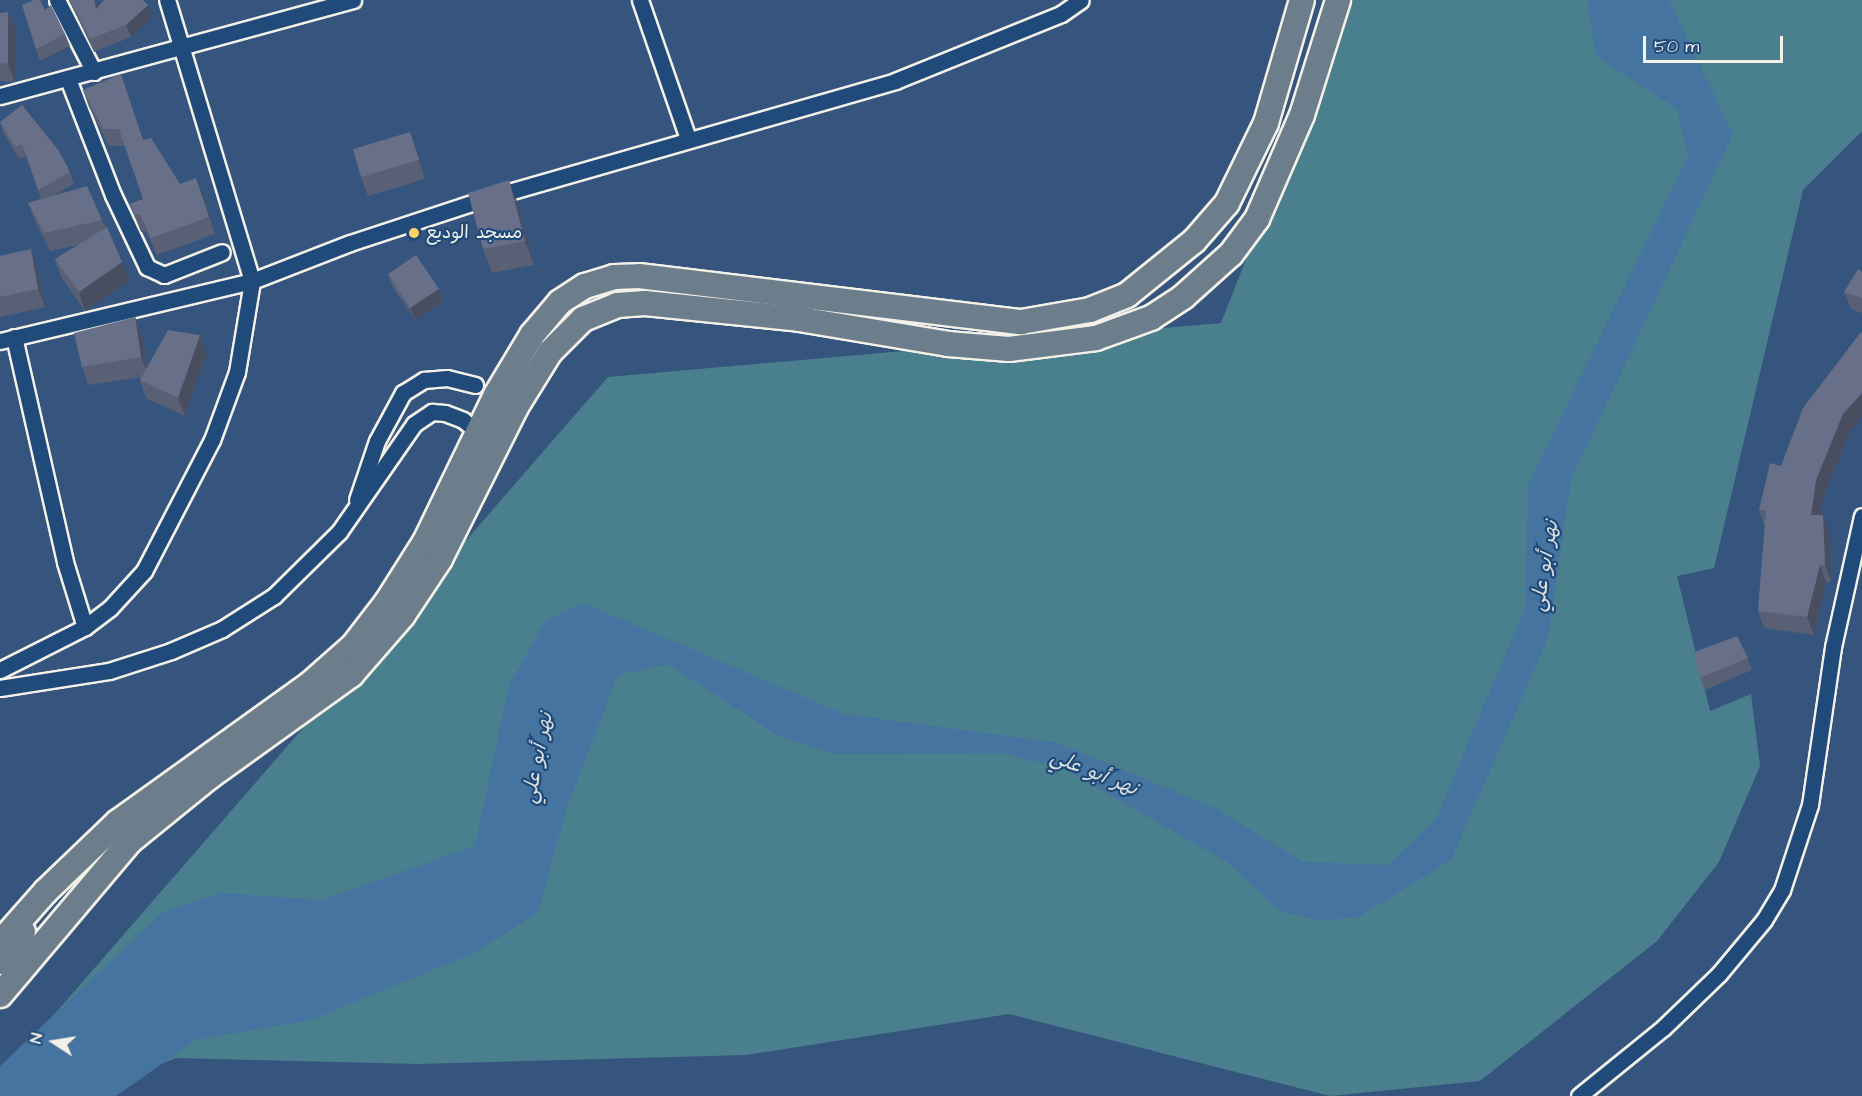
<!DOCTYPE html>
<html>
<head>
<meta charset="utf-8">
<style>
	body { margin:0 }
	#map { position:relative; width:1862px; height:1096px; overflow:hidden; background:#35557e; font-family:"Architects Daughter","Playpen Sans Arabic",sans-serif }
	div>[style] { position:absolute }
	.green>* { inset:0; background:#4a7f8d }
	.water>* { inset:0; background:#4674a1 }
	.roads { filter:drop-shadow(2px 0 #f4f1e8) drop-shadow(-2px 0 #f4f1e8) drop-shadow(0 2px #f4f1e8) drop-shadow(0 -2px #f4f1e8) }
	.street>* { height:15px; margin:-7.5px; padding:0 7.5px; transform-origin:7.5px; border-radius:7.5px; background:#1f4a7a }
	.primary>* { height:24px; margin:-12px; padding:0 12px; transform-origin:12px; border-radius:12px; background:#6c7d8b }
	.wall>* { inset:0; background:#596075 }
	.shaded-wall>* { inset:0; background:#484e5f }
	.building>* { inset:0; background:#677088 }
	.dots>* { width:16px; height:16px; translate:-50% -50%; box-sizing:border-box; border:3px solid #1f4a7a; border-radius:50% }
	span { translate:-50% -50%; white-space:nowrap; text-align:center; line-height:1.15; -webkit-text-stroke:4.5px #1f4a7a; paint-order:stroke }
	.poi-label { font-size:18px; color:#f4f1e8 }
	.left { translate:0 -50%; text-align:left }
	.water-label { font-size:20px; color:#dadedd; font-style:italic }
	.north { position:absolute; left:24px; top:1012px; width:60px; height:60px; -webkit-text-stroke:4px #1f4a7a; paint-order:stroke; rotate:282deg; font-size:16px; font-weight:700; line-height:24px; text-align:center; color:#f4f1e8 }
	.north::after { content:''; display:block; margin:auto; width:21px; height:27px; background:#f4f1e8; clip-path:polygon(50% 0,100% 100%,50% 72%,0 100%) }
	.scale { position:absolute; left:1643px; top:36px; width:140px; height:27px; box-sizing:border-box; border:3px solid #f4f1e8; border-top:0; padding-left:8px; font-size:18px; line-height:21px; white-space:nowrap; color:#f4f1e8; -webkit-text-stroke:4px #1f4a7a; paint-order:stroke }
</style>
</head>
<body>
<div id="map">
	<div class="green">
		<i style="clip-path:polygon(1348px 0,1862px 0,1862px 131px,1803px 190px,1714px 568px,1677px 576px,1710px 711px,1751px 694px,1760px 766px,1719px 862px,1657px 941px,1480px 1081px,1330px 1096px,1009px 1014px,746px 1055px,418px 1064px,176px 1058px,83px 1096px,10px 1096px,19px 1055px,608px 377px,1221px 323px)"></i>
	</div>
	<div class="water">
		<i style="clip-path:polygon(1587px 0,1669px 0,1733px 134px,1571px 480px,1548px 638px,1451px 860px,1358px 917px,1321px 921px,1278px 910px,1229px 863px,1064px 769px,1005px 753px,835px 754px,777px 735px,668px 664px,618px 675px,567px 807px,538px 913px,474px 953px,311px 1020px,196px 1040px,116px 1096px,0 1096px,0 1066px,164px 911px,220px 893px,322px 900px,475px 846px,509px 685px,546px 620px,583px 603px,844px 714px,1058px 743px,1217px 809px,1303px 862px,1389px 865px,1436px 819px,1525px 608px,1528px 485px,1688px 156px,1677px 109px,1596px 56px)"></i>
	</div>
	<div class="roads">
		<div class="street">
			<i style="left:57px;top:0;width:81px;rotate:62.8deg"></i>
			<i style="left:640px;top:0;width:147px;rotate:70.9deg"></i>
			<i style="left:68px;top:79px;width:124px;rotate:68.8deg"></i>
			<i style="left:113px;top:195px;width:80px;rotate:64.7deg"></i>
			<i style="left:147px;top:267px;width:19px;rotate:25deg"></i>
			<i style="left:164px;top:275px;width:62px;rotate:-21.6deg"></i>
			<i style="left:0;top:96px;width:366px;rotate:-15.2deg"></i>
			<i style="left:14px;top:337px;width:231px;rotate:77.2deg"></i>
			<i style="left:65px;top:562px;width:68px;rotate:72.9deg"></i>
			<i style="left:0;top:341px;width:259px;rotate:-13.4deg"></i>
			<i style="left:252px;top:281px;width:105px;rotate:-21.2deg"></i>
			<i style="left:350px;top:243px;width:138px;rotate:-18.2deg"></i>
			<i style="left:481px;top:200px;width:431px;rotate:-16deg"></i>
			<i style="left:895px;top:81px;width:179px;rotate:-22deg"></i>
			<i style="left:1061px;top:14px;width:24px;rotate:-35deg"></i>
			<i style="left:357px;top:500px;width:62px;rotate:-71.3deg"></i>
			<i style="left:377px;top:441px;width:55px;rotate:-61.6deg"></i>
			<i style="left:403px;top:393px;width:25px;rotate:-32deg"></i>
			<i style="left:424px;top:380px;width:23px;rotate:-5deg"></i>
			<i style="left:447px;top:378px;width:29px;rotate:14deg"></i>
			<i style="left:0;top:670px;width:95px;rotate:-26.8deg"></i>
			<i style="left:85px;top:627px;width:31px;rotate:-37deg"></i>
			<i style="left:110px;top:608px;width:50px;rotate:-47.4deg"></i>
			<i style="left:144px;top:571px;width:148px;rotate:-62.6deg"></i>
			<i style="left:212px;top:440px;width:72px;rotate:-69.8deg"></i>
			<i style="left:237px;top:372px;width:92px;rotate:-80.6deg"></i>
			<i style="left:252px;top:281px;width:294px;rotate:-106.8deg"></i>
			<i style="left:0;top:688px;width:110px;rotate:-8.9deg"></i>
			<i style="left:109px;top:671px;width:65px;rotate:-17.9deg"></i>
			<i style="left:171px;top:651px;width:56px;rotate:-23.3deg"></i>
			<i style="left:222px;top:629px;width:62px;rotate:-32.4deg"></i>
			<i style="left:274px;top:596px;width:91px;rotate:-44.6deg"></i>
			<i style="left:339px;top:532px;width:131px;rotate:-55.2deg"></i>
			<i style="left:414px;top:424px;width:22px;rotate:-34deg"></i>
			<i style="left:432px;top:412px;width:13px;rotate:4deg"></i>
			<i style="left:445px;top:413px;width:19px;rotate:21deg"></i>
			<i style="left:463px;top:420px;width:19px;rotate:39deg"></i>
			<i style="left:1579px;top:1096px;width:108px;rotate:-39deg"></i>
			<i style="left:1663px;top:1028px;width:78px;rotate:-44deg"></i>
			<i style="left:1719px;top:974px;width:70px;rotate:-50.2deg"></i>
			<i style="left:1764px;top:920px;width:35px;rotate:-59deg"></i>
			<i style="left:1782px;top:890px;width:89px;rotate:-71.8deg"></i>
			<i style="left:1810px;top:805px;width:160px;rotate:-81.7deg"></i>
			<i style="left:1833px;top:647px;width:134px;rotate:-77.5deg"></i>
		</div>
		<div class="primary">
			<i style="left:0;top:943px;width:69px;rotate:-48.5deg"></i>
			<i style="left:46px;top:891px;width:100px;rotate:-43.8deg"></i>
			<i style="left:118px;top:822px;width:236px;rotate:-35.7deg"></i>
			<i style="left:310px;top:684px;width:57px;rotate:-41.5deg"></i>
			<i style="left:353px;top:646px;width:56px;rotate:-52.3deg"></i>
			<i style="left:387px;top:602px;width:71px;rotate:-57.7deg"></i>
			<i style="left:425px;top:542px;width:163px;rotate:-64.2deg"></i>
			<i style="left:496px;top:395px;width:70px;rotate:-59deg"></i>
			<i style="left:532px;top:335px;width:43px;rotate:-49.7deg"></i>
			<i style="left:560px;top:302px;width:30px;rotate:-33deg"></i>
			<i style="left:585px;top:286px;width:30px;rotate:-17deg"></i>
			<i style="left:614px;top:277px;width:25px;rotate:-2deg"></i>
			<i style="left:639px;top:276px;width:385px;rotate:6.9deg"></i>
			<i style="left:1021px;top:322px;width:70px;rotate:-9.9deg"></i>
			<i style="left:1090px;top:310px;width:40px;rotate:-22deg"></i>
			<i style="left:1127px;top:295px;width:86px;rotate:-38.9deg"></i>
			<i style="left:1194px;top:241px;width:50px;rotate:-49deg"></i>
			<i style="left:1227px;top:203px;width:89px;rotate:-64deg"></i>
			<i style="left:1266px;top:123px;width:128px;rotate:-73.7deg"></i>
			<i style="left:0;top:962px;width:38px;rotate:-53deg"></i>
			<i style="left:0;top:995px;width:202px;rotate:-49.8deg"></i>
			<i style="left:130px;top:841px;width:102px;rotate:-39deg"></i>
			<i style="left:209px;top:777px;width:175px;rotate:-35.7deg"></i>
			<i style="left:351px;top:675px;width:79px;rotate:-49.1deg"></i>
			<i style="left:403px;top:615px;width:67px;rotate:-56.5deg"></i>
			<i style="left:440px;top:559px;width:170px;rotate:-63.4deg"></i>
			<i style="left:516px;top:407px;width:65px;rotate:-58.3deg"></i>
			<i style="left:550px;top:352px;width:47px;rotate:-45deg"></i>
			<i style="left:583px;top:319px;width:37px;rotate:-22deg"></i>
			<i style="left:617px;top:305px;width:28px;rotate:-4deg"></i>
			<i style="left:645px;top:303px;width:155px;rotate:5.9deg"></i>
			<i style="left:799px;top:319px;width:151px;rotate:9.5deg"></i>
			<i style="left:948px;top:344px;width:61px;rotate:4.7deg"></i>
			<i style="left:1009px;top:349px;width:88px;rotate:-7.2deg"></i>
			<i style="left:1096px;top:338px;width:59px;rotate:-20deg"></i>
			<i style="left:1151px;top:318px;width:38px;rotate:-33deg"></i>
			<i style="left:1183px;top:297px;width:64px;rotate:-41.9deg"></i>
			<i style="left:1231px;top:254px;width:44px;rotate:-53.4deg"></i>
			<i style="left:1257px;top:219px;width:113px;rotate:-66.6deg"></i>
			<i style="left:1302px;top:115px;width:121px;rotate:-72.6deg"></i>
		</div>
	</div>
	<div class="wall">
		<i style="clip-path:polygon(69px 0,96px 0,97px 8px,148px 5px,152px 17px,131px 37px,94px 52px)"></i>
		<i style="clip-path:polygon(45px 10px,65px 34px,70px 46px,40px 61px,36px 49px)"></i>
		<i style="clip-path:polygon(8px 12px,15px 30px,15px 82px,0 81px,0 13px)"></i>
		<i style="clip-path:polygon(83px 90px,144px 140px,180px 184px,203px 195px,215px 234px,157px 255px,146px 231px,141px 232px,130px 204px,143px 199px,125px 146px,109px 146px,89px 107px)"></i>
		<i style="clip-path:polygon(0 122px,70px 172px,74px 184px,55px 195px,102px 220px,129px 280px,85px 311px,61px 277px,55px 259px,78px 245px,50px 251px,35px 221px,28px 203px,41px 199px,27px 156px,19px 159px,4px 134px)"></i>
		<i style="clip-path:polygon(410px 132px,417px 150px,425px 179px,368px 196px,361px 177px)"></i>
		<i style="clip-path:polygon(518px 204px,534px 265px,492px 273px,483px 249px)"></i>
		<i style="clip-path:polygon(0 256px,37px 267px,45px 307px,0 317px)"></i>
		<i style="clip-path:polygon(1862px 272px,1862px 313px,1851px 309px,1844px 292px)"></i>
		<i style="clip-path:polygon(388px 274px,439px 289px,443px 301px,415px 320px,392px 286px)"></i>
		<i style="clip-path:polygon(135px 317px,142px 335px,147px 367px,200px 335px,207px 353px,185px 416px,146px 398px,140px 380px,141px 377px,88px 385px,82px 367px)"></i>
		<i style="clip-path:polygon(1850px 432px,1823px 498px,1820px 515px,1830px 532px,1831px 582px,1826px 582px,1814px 635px,1764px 628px,1758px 611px,1765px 527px,1759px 510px,1781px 466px)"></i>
		<i style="clip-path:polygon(1748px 658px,1752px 670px,1705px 690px,1700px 678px)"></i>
	</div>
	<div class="shaded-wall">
		<i style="clip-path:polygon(94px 0,96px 0,100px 22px,96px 9px)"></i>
		<i style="clip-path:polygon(148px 5px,152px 17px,131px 37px,126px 25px)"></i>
		<i style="clip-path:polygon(8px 12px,15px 30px,15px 82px,8px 64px)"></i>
		<i style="clip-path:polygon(410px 132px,417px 150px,425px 179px,419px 160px)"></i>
		<i style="clip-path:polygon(196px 178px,203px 195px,215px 234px,209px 217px)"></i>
		<i style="clip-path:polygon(509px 180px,518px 204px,534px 265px,525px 241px)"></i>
		<i style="clip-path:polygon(31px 249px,37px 267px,45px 307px,38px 289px)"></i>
		<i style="clip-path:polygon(122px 262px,129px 280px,85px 311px,79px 292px)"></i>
		<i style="clip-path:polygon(439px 289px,443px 301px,415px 320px,410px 308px)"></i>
		<i style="clip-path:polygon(135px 317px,142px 335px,148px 375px,141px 357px)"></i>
		<i style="clip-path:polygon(200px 335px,207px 353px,185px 416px,178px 398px)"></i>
		<i style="clip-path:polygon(1862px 393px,1862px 417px,1850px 432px,1823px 498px,1817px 533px,1811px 515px,1816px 480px,1843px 414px)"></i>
		<i style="clip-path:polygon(1823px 515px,1830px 532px,1831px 582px,1825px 565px)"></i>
		<i style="clip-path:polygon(1820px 565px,1826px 582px,1814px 635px,1807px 617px)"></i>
	</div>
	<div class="building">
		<i style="clip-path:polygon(34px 0,40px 0,45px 10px,51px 5px,65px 34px,36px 49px,22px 5px)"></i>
		<i style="clip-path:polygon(70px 0,94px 0,96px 9px,104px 0,143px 0,148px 5px,126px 25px,90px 39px)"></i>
		<i style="clip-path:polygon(8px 12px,8px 64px,0 63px,0 13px)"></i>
		<i style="clip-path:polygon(121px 74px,143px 140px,151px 138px,180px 184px,196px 178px,209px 217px,151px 238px,140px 214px,135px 215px,130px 204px,143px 199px,119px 129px,103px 129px,83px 90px)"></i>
		<i style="clip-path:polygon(22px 105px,59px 151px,70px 172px,38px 190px,22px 144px,15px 147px,0 122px)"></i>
		<i style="clip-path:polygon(410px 132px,419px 160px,361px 177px,353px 149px)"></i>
		<i style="clip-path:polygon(509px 180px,525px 241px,483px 249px,468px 193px)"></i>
		<i style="clip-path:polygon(87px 186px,102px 220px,44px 233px,28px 203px)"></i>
		<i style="clip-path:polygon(107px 227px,122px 262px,79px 292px,55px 259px)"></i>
		<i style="clip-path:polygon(31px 249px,38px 289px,0 297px,0 256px)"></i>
		<i style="clip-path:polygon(416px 255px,439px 289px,410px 308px,388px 274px)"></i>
		<i style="clip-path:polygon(1858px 269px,1862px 272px,1862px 298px,1844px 292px)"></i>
		<i style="clip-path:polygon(135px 317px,141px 357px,82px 367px,74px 333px)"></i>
		<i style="clip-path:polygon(168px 330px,200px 335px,178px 398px,140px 380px)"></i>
		<i style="clip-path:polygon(1861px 332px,1862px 333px,1862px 393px,1843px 414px,1816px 480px,1811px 515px,1823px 515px,1825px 565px,1820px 565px,1807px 617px,1758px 611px,1766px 510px,1759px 510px,1770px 463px,1781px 466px,1803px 408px)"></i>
		<i style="clip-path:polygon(1737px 636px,1748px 658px,1700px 678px,1694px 652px)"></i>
	</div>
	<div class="dots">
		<i style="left:414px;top:233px;background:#ffd166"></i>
	</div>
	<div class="poi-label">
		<span class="left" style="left:426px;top:233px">مسجد الوديع</span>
	</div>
	<div class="water-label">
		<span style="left:1545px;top:566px;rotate:-81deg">نهر أبو علي</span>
		<span style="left:538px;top:758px;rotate:-79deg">نهر أبو علي</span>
		<span style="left:1094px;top:773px;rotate:22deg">نهر أبو علي</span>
	</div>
	<div class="north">N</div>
	<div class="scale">50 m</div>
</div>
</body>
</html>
